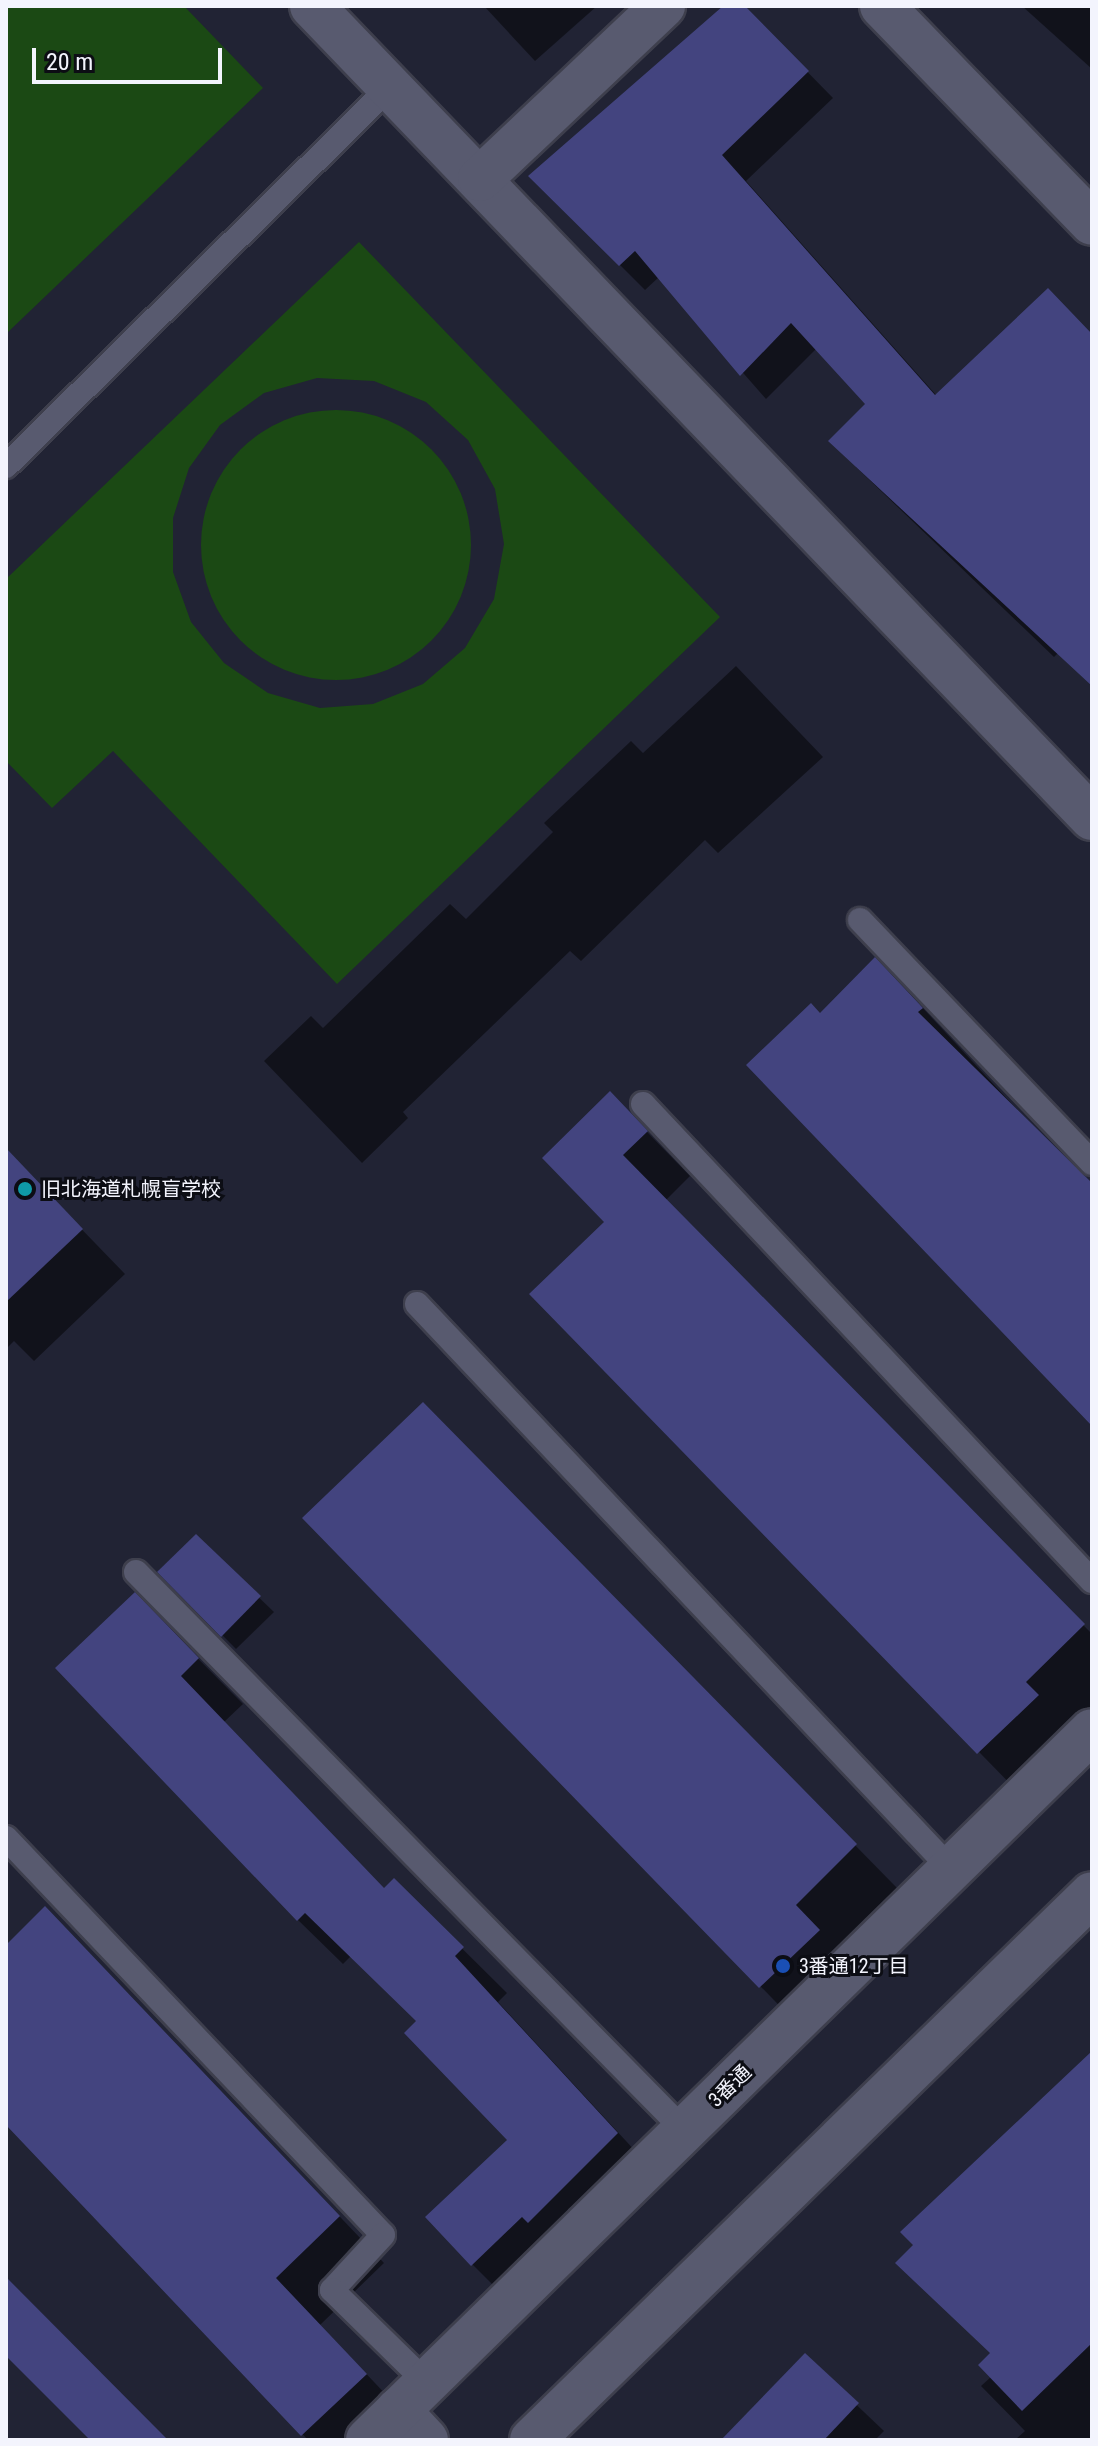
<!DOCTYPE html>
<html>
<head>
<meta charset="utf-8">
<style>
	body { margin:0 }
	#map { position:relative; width:1098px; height:2446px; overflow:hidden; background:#212334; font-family:"Roboto Condensed","Noto Sans JP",sans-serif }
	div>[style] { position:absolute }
	.green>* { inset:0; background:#1b4914 }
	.round { border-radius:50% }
	.shadow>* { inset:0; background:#0007 }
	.building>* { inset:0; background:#43447f }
	.roads { filter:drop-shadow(2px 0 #3e3f4d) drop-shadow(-2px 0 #3e3f4d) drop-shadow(0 2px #3e3f4d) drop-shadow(0 -2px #3e3f4d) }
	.service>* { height:24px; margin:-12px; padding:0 12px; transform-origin:12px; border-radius:12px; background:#585a6f }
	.minor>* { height:44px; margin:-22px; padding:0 22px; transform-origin:22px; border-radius:22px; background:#585a6f }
	.tertiary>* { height:44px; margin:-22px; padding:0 22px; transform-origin:22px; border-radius:22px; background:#585a6f }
	.dots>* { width:22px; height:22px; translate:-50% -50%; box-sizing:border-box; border:4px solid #0c0d14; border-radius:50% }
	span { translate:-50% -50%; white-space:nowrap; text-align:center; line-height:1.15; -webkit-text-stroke:6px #0c0d14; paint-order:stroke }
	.poi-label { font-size:20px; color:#f3f4fd }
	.left { translate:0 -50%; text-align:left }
	.street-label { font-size:20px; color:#f3f4fd }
	.frame { position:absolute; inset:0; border:8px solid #f3f4fd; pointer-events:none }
	.scale { position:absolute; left:32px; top:48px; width:190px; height:36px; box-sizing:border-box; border:4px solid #f3f4fd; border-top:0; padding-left:10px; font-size:24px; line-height:28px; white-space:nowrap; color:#f3f4fd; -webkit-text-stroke:6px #0c0d14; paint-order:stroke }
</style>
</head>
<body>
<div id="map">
	<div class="green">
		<i style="clip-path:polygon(6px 6px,184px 6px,263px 88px,6px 334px)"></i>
		<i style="clip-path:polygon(evenodd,359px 242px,720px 617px,337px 984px,113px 751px,52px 808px,6px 761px,6px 579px,359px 242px,317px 378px,374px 381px,426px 402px,468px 440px,495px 489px,504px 544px,494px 599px,465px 648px,423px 684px,373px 704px,320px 708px,268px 693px,224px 663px,191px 622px,173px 572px,173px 518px,189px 468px,220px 425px,264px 393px,317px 378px)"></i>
		<i class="round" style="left:201px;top:410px;width:270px;height:270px"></i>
	</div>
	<div class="shadow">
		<i style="clip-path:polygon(484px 6px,597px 6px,535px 61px)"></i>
		<i style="clip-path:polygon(726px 6px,743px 6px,833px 98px,746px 181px,937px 396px,1092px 337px,1092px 683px,1060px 651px,1054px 657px,856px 467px,868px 404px,817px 348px,766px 399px,659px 277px,645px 290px,531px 176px)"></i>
		<i style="clip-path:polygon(1022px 6px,1092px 6px,1092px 69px)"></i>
		<i style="clip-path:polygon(736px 666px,823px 757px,718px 853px,705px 840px,581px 961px,570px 951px,403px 1112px,408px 1118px,362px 1163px,264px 1061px,311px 1016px,323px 1028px,450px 904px,466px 919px,553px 832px,544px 823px,631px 741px,643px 753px)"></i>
		<i style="clip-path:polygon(920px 1005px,1092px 1190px,1092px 1423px,821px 1015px)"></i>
		<i style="clip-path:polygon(610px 1094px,690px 1176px,666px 1200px,1092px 1634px,1092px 1704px,1023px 1797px,532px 1294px,607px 1222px)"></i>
		<i style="clip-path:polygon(6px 1151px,125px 1274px,34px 1361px,14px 1341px,6px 1349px)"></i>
		<i style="clip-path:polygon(467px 1449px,899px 1890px,804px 2031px,305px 1518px)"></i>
		<i style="clip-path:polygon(196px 1537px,274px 1612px,236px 1649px,160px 1572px)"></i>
		<i style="clip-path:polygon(135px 1595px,243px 1704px,224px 1722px,385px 1890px,394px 1881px,507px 1993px,498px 2002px,661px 2179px,517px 2309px,472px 2264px,510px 2140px,418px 2022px,351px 1956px,343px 1964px,298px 1920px)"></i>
		<i style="clip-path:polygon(6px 1948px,90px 1955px,384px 2263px,320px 2325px,411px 2421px,390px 2440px,308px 2440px,6px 2122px)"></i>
		<i style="clip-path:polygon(1092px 2058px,1092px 2440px,1015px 2440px,1025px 2431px,981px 2386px,992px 2376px,992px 2353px)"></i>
		<i style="clip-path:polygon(805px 2356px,884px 2431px,875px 2440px,735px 2440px)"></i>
	</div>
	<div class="building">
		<i style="clip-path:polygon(723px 6px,745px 6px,809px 71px,722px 155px,935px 395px,1048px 288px,1092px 334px,1092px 686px,828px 441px,865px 404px,791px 323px,740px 376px,635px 251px,619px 266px,528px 176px)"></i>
		<i style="clip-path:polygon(875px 957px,923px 1008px,918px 1012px,1092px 1183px,1092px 1426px,746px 1065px,811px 1003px,820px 1013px)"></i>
		<i style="clip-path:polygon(610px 1091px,648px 1131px,623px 1155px,1085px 1624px,1026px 1682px,1039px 1695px,977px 1754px,529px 1294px,604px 1222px,542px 1158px)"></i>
		<i style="clip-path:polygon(6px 1148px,83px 1229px,6px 1302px)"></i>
		<i style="clip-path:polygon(423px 1402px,857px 1844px,796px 1905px,820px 1930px,759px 1988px,302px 1518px)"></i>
		<i style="clip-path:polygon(196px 1534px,261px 1596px,221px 1637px,157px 1572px)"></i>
		<i style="clip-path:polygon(135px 1592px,199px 1658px,181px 1676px,384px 1888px,394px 1878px,464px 1947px,455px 1956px,618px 2133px,528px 2223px,522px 2217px,471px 2266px,425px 2217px,507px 2140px,404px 2033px,416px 2021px,305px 1913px,297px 1921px,55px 1668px)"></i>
		<i style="clip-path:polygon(45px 1906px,340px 2216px,276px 2278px,367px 2374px,301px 2436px,6px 2125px,6px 1945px)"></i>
		<i style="clip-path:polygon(1092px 2051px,1092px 2343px,1022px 2411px,978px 2365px,990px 2353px,895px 2263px,913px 2245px,900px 2232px)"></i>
		<i style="clip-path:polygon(6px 2277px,168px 2440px,90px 2440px,6px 2356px)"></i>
		<i style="clip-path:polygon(805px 2353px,859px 2403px,824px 2440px,721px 2440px)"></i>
	</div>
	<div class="roads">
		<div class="service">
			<i style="left:6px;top:466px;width:540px;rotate:-44.62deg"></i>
			<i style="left:860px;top:920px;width:336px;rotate:46.3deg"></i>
			<i style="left:643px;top:1104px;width:655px;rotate:46.73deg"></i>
			<i style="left:417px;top:1304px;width:777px;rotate:46.62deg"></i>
			<i style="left:136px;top:1572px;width:782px;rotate:45.52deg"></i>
			<i style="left:6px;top:1838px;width:547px;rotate:46.48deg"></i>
			<i style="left:383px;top:2235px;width:75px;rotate:132.8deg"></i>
			<i style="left:332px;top:2290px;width:132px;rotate:44.4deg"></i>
		</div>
		<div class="minor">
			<i style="left:312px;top:6px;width:1126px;rotate:46.15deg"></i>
			<i style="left:882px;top:6px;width:302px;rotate:45.9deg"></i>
			<i style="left:480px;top:179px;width:252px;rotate:-43.4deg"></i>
			<i style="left:398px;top:2410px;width:41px;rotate:47deg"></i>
		</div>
		<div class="tertiary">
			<i style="left:368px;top:2440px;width:1013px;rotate:-44.4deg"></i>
			<i style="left:532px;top:2440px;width:782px;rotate:-44.27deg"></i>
		</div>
	</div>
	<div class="dots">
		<i style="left:25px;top:1189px;background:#0f9aa8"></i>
		<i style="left:783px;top:1966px;background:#1a4fb4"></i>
	</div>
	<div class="poi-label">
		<span class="left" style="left:41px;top:1189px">旧北海道札幌盲学校</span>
		<span class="left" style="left:799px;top:1966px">3番通12丁目</span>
	</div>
	<div class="street-label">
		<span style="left:730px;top:2086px;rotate:-44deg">3番通</span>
	</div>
	<div class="frame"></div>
	<div class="scale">20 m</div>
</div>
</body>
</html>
